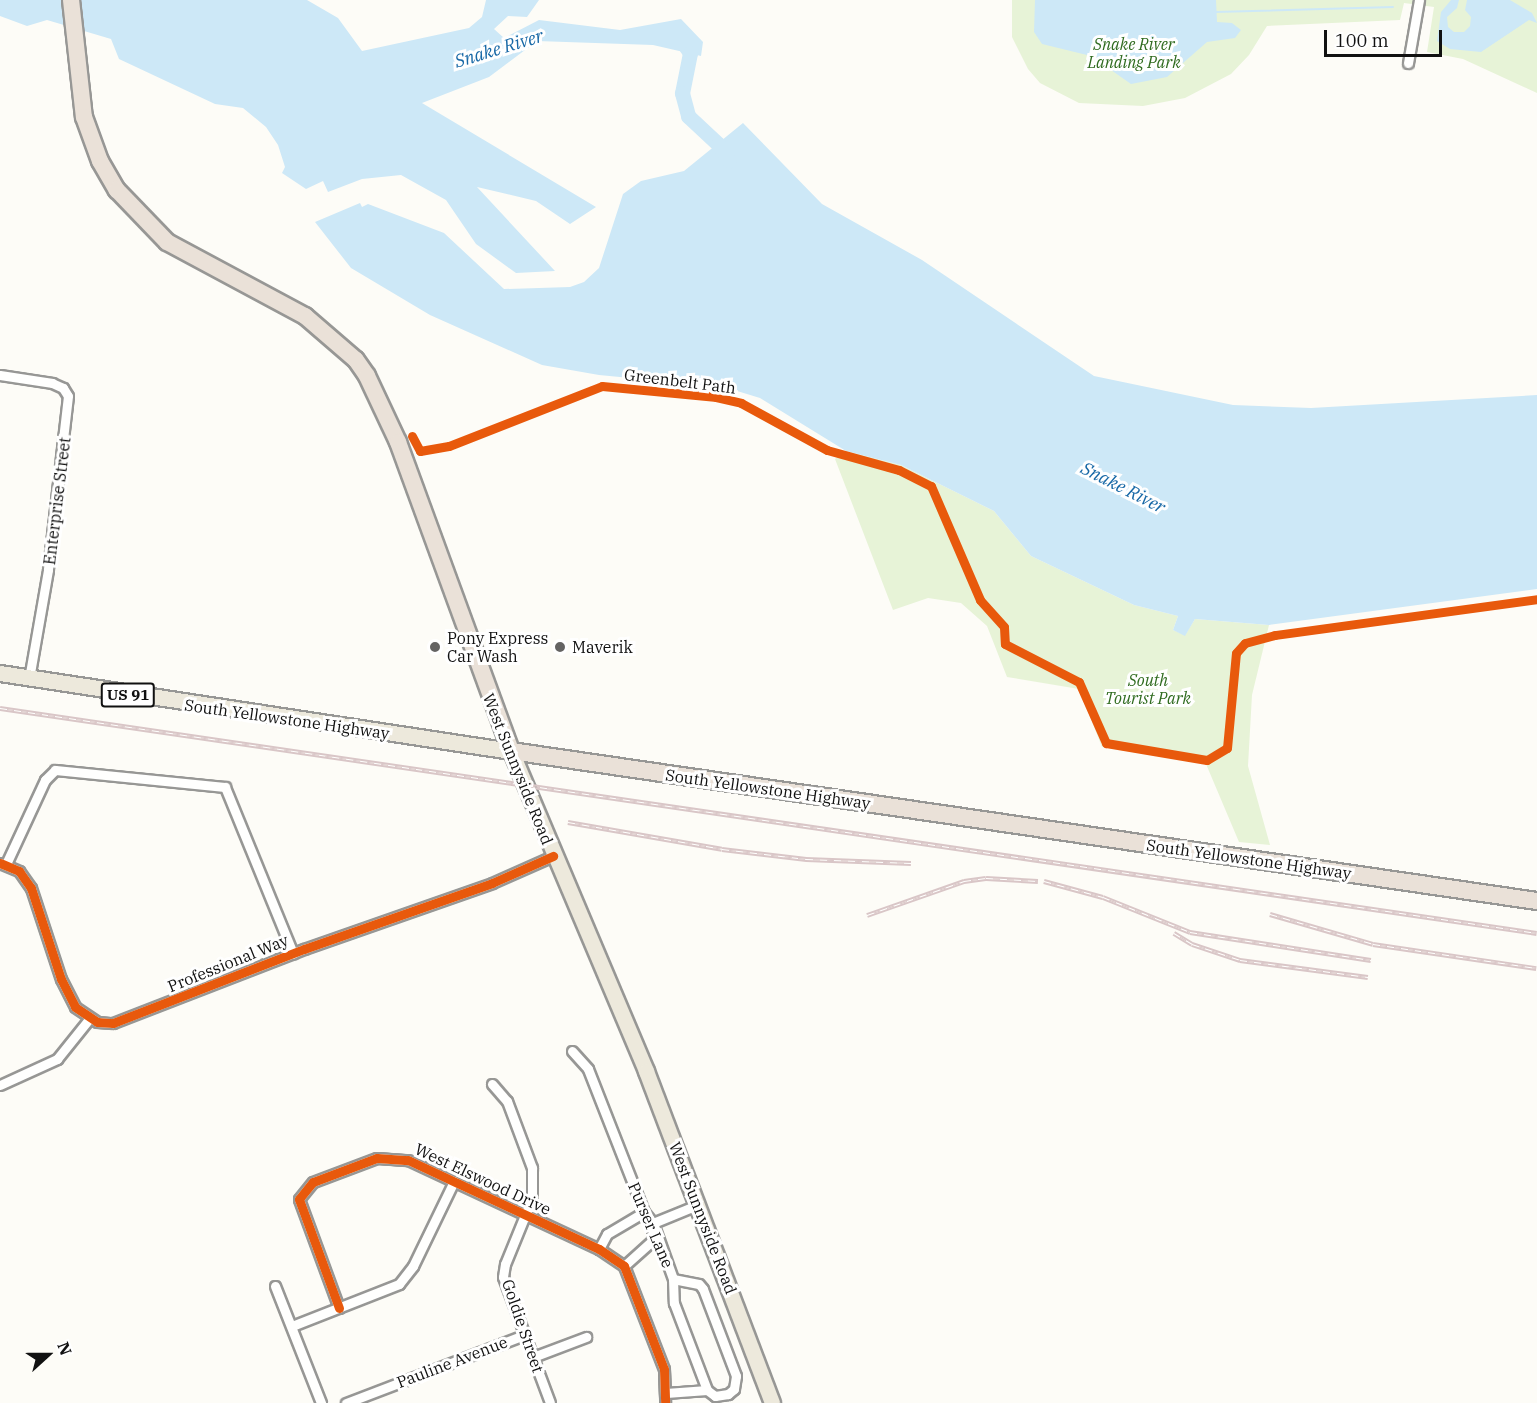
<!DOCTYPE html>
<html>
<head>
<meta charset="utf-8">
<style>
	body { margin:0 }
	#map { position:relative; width:1537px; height:1403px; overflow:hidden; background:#fdfcf7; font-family:"IBM Plex Serif",serif }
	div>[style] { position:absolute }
	.green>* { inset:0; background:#e7f3d7 }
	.water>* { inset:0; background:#cde8f7 }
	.stream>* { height:2px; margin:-1px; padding:0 1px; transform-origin:1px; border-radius:1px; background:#cde8f7 }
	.river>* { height:15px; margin:-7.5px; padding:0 7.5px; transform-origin:7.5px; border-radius:7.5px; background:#cde8f7 }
	.roads { filter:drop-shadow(2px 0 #979795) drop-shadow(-2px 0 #979795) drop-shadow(0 2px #979795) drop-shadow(0 -2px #979795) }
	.street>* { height:9px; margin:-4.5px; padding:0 4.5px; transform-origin:4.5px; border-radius:4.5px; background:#fffffe }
	.primary>* { height:15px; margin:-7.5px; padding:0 7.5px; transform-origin:7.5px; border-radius:7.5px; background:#ede9dc }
	.highway>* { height:16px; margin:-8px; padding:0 8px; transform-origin:8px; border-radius:8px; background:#eae1d8 }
	.rail>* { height:4.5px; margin-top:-2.25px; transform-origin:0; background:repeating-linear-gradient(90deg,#fff 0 7px,#d9c6c7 0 14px); box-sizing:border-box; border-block:2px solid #d9c6c7 }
	.cycleway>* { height:9px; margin:-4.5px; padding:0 4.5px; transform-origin:4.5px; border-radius:4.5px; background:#e8590c }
	.dots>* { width:16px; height:16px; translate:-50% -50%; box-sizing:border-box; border:3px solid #fff; border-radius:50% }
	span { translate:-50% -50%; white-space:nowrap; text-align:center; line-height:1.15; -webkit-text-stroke:6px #fff; paint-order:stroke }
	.shield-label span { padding:2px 4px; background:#fff; border:2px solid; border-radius:4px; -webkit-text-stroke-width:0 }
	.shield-label { font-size:15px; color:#111; font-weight:700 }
	.park-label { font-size:16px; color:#2f6b1f; font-style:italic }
	.street-label { font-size:16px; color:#111 }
	.poi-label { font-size:16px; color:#111 }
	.left { translate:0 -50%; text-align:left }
	.water-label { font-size:18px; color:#1768a6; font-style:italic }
	.north { position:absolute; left:18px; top:1325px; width:60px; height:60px; -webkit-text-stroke:4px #fff; paint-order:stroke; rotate:69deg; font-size:16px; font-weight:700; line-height:24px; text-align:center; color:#111 }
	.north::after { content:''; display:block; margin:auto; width:21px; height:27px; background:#111; clip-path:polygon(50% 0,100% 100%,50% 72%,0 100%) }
	.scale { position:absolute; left:1324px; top:30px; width:118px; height:27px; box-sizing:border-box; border:3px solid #111; border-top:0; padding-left:8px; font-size:18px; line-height:21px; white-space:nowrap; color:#111; -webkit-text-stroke:4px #fff; paint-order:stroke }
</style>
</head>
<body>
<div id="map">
	<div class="green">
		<i style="clip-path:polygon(1012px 0,1537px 0,1537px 93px,1463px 59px,1427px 52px,1434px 7px,1404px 3px,1400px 20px,1267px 26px,1249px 55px,1231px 74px,1185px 98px,1143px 106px,1079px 103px,1040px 83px,1028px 69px,1012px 37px)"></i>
		<i style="clip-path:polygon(846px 451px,901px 465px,994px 511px,1031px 556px,1134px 605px,1178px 616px,1173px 630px,1185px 635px,1195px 619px,1269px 625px,1252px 695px,1248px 766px,1270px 845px,1239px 842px,1206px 764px,1102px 747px,1079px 689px,1007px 677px,987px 626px,961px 603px,928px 598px,893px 610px,835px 459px)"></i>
	</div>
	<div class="water">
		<i style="clip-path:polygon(0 0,307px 0,338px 18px,362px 51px,469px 28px,482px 17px,486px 0,539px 0,527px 17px,508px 16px,494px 29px,504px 38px,539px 20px,620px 30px,681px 19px,703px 42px,701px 56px,653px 45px,537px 41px,489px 77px,422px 103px,596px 207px,570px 224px,536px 201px,477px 187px,555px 271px,516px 273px,476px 244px,446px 200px,401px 175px,362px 179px,328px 192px,323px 181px,306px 189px,282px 173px,285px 167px,278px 145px,266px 127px,243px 108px,215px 104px,119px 59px,111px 39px,47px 20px,27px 26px,0 16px)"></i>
		<i style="clip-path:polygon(1035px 0,1216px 0,1217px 22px,1232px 23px,1241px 30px,1235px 38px,1207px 42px,1167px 77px,1131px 84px,1091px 56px,1042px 44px,1034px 32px)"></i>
		<i style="clip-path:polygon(1451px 0,1459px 0,1457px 8px,1447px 17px,1448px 27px,1454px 32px,1464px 32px,1470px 26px,1471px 17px,1465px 10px,1467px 0,1510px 0,1532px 13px,1537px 23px,1529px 20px,1481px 52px,1450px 49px,1437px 41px,1441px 12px)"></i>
		<i style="clip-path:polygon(743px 123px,822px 204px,922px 260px,1094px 376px,1233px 405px,1311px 408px,1537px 395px,1537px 589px,1269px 625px,1195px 619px,1185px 636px,1173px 630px,1178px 616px,1134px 605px,1031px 556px,994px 511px,901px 465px,846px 451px,760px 398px,724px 387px,599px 375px,542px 365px,430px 315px,351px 268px,315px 222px,360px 203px,362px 207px,368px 204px,444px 233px,504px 289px,570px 287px,584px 282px,599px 268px,623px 194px,641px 181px,684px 171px)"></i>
	</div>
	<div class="stream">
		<i style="left:1215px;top:12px;width:178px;rotate:-1.6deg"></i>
	</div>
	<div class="river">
		<i style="left:680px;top:38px;width:18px;rotate:56deg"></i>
		<i style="left:690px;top:53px;width:41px;rotate:101.3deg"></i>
		<i style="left:682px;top:93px;width:24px;rotate:75deg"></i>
		<i style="left:688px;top:116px;width:41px;rotate:43deg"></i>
		<i style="left:718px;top:144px;width:20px;rotate:57deg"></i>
	</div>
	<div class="roads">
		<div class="street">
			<i style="left:1408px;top:63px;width:64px;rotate:-80.1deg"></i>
			<i style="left:0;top:375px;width:53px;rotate:8.7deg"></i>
			<i style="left:52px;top:383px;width:12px;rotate:24deg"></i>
			<i style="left:63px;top:388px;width:9px;rotate:58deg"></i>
			<i style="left:68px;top:396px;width:175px;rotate:96.6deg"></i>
			<i style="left:48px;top:570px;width:111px;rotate:99.9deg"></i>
			<i style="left:0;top:863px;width:21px;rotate:23deg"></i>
			<i style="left:19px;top:871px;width:21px;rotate:55deg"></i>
			<i style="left:31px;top:888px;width:96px;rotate:71.8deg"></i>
			<i style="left:61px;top:979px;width:31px;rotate:63deg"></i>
			<i style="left:75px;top:1007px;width:27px;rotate:34deg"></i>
			<i style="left:97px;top:1022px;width:16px;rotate:4deg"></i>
			<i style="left:113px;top:1023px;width:205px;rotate:-21.2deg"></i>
			<i style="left:304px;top:949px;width:199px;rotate:-19.3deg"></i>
			<i style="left:492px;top:883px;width:67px;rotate:-23.9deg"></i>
			<i style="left:6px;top:864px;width:93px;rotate:-65.1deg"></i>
			<i style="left:45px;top:780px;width:14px;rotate:-45deg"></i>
			<i style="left:55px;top:770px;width:171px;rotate:5.7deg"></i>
			<i style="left:225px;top:787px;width:180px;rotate:67.8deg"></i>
			<i style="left:572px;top:1051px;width:24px;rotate:48deg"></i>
			<i style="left:588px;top:1069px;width:154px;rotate:68.6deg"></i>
			<i style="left:644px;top:1212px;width:14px;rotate:51deg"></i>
			<i style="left:653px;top:1223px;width:59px;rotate:70.3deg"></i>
			<i style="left:673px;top:1279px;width:24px;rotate:88deg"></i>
			<i style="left:674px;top:1303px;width:93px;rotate:69.2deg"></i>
			<i style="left:492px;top:1084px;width:23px;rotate:49deg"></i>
			<i style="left:507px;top:1101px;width:72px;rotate:69.5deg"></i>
			<i style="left:532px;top:1168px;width:30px;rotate:90deg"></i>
			<i style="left:532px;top:1198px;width:71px;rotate:112.2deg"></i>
			<i style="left:505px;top:1264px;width:13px;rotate:99deg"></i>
			<i style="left:503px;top:1277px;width:134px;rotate:69.5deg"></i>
			<i style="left:0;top:1085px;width:63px;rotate:-24.5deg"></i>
			<i style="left:57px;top:1059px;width:51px;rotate:-51.3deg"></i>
			<i style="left:599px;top:1249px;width:17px;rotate:-62deg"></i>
			<i style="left:607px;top:1234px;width:43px;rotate:-30.7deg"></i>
			<i style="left:624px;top:1266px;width:38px;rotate:-42deg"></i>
			<i style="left:652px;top:1241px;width:18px;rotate:-87deg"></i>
			<i style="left:653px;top:1223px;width:48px;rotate:-22.2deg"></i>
			<i style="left:673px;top:1279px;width:26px;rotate:11deg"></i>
			<i style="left:699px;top:1284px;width:6px;rotate:51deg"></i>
			<i style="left:703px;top:1289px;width:93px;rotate:69.2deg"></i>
			<i style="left:736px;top:1376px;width:13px;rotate:99deg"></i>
			<i style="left:734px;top:1389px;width:8px;rotate:140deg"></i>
			<i style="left:728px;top:1394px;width:13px;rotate:171deg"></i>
			<i style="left:715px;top:1396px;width:10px;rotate:-143deg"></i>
			<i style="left:275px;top:1286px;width:126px;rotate:68.5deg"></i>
			<i style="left:339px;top:1308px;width:116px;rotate:-110.2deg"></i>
			<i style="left:299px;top:1199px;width:22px;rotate:-51deg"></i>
			<i style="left:313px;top:1182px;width:68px;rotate:-20.6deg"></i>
			<i style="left:377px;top:1158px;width:31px;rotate:4deg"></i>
			<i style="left:408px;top:1160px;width:211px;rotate:25deg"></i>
			<i style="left:599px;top:1249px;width:30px;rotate:34deg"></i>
			<i style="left:624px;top:1266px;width:110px;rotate:68.8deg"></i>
			<i style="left:664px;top:1369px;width:34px;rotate:88deg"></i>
			<i style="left:292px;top:1326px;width:115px;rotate:-21.4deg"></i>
			<i style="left:399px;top:1284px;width:23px;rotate:-52deg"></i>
			<i style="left:413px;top:1266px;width:94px;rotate:-64.2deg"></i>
			<i style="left:533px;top:1357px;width:57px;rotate:-20.7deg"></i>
			<i style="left:666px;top:1393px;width:41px;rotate:-4.2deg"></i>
			<i style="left:346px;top:1403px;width:191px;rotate:-20.9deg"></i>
		</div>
		<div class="primary">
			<i style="left:0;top:673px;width:517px;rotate:8.68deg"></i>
			<i style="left:511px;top:751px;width:347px;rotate:67.1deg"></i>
			<i style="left:646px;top:1071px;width:355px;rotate:69.2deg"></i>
		</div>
		<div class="highway">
			<i style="left:71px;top:0;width:118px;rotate:83.7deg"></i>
			<i style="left:84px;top:117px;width:47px;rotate:70deg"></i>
			<i style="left:100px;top:161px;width:34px;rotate:60deg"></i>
			<i style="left:117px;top:190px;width:72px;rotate:46.1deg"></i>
			<i style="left:167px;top:242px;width:157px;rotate:28.2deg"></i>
			<i style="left:305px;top:316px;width:67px;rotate:40.8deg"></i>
			<i style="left:356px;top:360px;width:19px;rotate:55deg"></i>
			<i style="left:367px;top:376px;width:73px;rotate:64.8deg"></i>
			<i style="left:398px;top:442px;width:329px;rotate:69.9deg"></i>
			<i style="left:511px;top:751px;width:1037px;rotate:8.32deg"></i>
		</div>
	</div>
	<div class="rail">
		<i style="left:0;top:708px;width:1553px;rotate:8.33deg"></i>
		<i style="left:568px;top:822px;width:156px;rotate:9.9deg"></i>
		<i style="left:722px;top:849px;width:85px;rotate:6.8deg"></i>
		<i style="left:806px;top:859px;width:105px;rotate:2.2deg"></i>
		<i style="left:1044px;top:881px;width:61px;rotate:15.2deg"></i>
		<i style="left:1103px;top:897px;width:94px;rotate:21.9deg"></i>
		<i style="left:1190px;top:932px;width:183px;rotate:8.8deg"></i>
		<i style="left:1270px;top:914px;width:107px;rotate:16.2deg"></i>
		<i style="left:1373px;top:944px;width:165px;rotate:8.4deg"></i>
		<i style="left:867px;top:915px;width:103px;rotate:-19.3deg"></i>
		<i style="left:964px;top:881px;width:22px;rotate:-8deg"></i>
		<i style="left:986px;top:878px;width:52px;rotate:3.3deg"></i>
		<i style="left:1174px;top:933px;width:21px;rotate:31deg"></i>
		<i style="left:1192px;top:944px;width:51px;rotate:18.4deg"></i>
		<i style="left:1240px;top:960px;width:129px;rotate:7.6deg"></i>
	</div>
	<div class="cycleway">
		<i style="left:412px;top:436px;width:17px;rotate:62deg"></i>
		<i style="left:420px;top:451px;width:29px;rotate:-10deg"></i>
		<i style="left:449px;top:446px;width:164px;rotate:-21.4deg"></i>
		<i style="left:602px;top:386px;width:115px;rotate:5.5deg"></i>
		<i style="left:716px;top:397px;width:26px;rotate:13deg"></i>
		<i style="left:741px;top:403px;width:98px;rotate:28.7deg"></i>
		<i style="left:827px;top:450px;width:75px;rotate:15.5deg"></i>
		<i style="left:899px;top:470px;width:36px;rotate:27deg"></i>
		<i style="left:931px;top:486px;width:124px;rotate:66.7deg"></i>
		<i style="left:980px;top:600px;width:36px;rotate:48deg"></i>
		<i style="left:1004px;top:627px;width:17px;rotate:87deg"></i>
		<i style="left:1005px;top:644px;width:83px;rotate:27.2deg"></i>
		<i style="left:1079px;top:682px;width:67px;rotate:66.1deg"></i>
		<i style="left:1106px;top:743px;width:102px;rotate:9.6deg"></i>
		<i style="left:1207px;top:760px;width:23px;rotate:-31deg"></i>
		<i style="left:1227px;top:748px;width:95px;rotate:-84.6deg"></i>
		<i style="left:1236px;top:653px;width:13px;rotate:-48deg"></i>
		<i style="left:1245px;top:643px;width:31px;rotate:-15deg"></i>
		<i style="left:1275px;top:635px;width:264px;rotate:-7.8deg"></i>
		<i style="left:0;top:863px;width:21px;rotate:23deg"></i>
		<i style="left:19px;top:871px;width:21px;rotate:55deg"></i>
		<i style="left:31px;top:888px;width:96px;rotate:71.8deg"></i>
		<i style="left:61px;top:979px;width:31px;rotate:63deg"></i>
		<i style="left:75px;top:1007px;width:27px;rotate:34deg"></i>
		<i style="left:97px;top:1022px;width:16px;rotate:4deg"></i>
		<i style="left:113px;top:1023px;width:205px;rotate:-21.2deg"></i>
		<i style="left:304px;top:949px;width:199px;rotate:-19.3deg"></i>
		<i style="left:492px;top:883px;width:67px;rotate:-23.9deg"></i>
		<i style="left:339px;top:1308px;width:116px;rotate:-110.2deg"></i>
		<i style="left:299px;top:1199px;width:22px;rotate:-51deg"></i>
		<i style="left:313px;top:1182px;width:68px;rotate:-20.6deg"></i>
		<i style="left:377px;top:1158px;width:31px;rotate:4deg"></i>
		<i style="left:408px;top:1160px;width:211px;rotate:25deg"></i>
		<i style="left:599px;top:1249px;width:30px;rotate:34deg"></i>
		<i style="left:624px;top:1266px;width:110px;rotate:68.8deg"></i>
		<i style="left:664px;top:1369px;width:34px;rotate:88deg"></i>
	</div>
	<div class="dots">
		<i style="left:435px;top:647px;background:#646362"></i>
		<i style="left:560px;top:647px;background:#646362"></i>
	</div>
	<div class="shield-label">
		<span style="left:128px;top:695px">US 91</span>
	</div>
	<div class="park-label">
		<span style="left:1134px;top:53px">Snake River<br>Landing Park</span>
		<span style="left:1148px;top:689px">South<br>Tourist Park</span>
	</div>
	<div class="street-label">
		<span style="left:680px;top:381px;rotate:7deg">Greenbelt Path</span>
		<span style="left:57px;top:501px;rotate:-83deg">Enterprise Street</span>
		<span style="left:287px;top:719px;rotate:8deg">South Yellowstone Highway</span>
		<span style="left:518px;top:769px;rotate:68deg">West Sunnyside Road</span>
		<span style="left:768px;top:789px;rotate:8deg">South Yellowstone Highway</span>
		<span style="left:1249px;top:859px;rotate:8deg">South Yellowstone Highway</span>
		<span style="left:228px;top:963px;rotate:-22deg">Professional Way</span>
		<span style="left:483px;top:1179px;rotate:25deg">West Elswood Drive</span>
		<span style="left:703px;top:1218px;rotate:69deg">West Sunnyside Road</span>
		<span style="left:651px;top:1225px;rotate:67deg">Purser Lane</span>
		<span style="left:523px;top:1326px;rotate:71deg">Goldie Street</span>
		<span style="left:452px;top:1362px;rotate:-21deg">Pauline Avenue</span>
	</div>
	<div class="poi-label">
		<span class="left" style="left:447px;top:647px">Pony Express<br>Car Wash</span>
		<span class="left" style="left:572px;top:647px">Maverik</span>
	</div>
	<div class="water-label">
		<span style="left:499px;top:49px;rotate:-17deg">Snake River</span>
		<span style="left:1123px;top:488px;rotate:27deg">Snake River</span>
	</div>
	<div class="north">N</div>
	<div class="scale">100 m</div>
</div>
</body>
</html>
